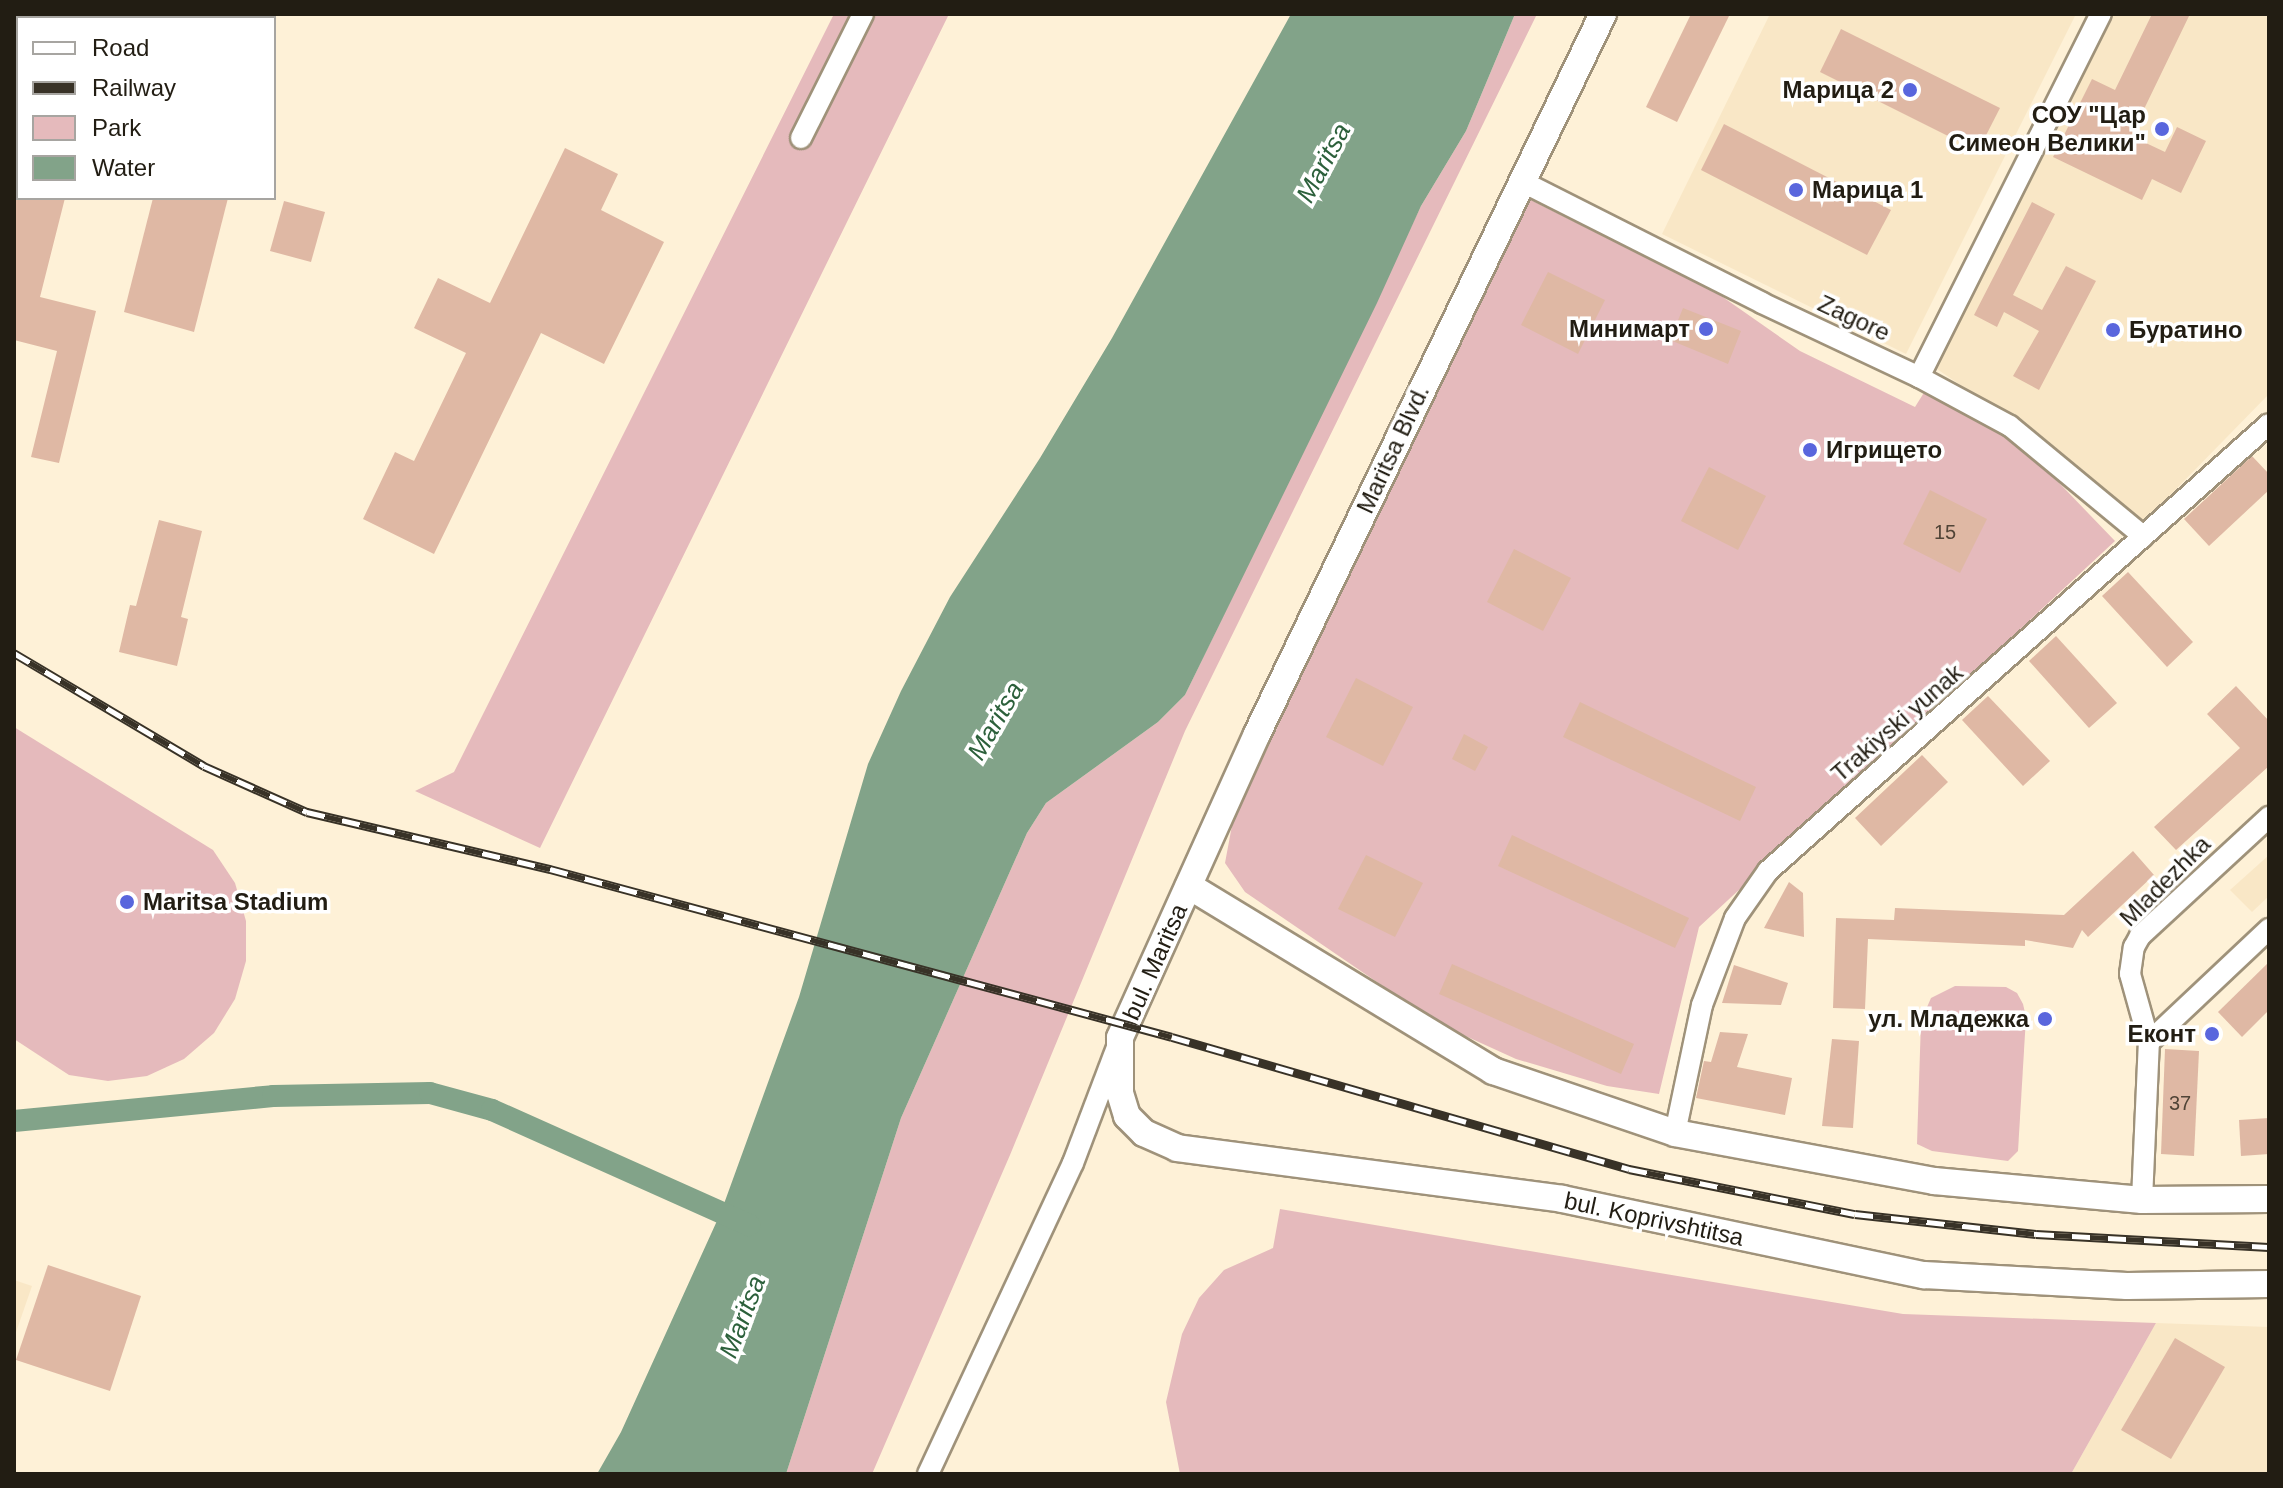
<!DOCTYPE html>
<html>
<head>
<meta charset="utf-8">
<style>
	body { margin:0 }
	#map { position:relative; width:2283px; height:1488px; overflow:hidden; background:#fef1d7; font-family:Arial,sans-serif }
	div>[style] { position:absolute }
	.built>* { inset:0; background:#f9e7c6 }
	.green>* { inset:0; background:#e5babc }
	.water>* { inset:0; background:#82a389 }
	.canal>* { height:22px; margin:-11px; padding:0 11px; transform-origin:11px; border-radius:11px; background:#82a389 }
	.building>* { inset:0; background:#dfb8a4 }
	.roads { filter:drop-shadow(2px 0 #9f927a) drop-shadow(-2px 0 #9f927a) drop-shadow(0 2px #9f927a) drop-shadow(0 -2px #9f927a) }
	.street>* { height:20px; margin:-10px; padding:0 10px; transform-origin:10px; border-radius:10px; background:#fff }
	.secondary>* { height:26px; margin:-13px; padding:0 13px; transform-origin:13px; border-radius:13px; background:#fff }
	.rail>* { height:9px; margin-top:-4.5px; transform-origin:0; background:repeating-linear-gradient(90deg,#fff 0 18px,#383227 0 36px); box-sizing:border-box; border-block:2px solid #383227 }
	.dots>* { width:22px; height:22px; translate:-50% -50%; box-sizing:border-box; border:4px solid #fff; border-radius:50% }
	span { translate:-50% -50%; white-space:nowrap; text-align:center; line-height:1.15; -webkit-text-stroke:7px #fff; paint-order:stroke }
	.number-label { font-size:20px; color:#514437 }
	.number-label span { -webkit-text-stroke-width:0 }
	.poi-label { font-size:24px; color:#221d13; font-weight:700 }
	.right { translate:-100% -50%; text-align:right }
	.left { translate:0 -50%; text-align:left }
	.street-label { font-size:24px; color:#221d13 }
	.water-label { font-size:26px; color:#2c603b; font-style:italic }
	.frame { position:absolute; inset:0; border:16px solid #221d13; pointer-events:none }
	.legend { position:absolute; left:16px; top:16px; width:260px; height:184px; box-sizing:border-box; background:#fff; border:2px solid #a7a5a1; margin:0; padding:10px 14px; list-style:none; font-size:24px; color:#221d13 }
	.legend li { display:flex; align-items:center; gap:16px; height:40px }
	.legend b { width:40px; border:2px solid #a7a5a1 }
</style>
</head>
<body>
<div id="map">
	<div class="built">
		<i style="clip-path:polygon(1770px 14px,2076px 14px,1906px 354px,1662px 234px)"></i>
		<i style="clip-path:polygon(2111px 14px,2269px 14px,2269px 394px,2139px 527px,2055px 450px,1937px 369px)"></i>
		<i style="clip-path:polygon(2269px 855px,2269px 896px,2252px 912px,2230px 890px)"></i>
		<i style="clip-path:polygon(14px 1280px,32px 1286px,14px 1338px)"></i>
		<i style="clip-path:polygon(2156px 1323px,2269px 1327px,2269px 1474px,2071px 1474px)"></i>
	</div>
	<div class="green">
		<i style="clip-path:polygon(834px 14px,949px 14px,540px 848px,415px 791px,454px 772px)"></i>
		<i style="clip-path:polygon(1515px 14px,1537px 14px,1185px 731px,1010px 1155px,872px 1474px,786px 1474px,901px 1118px,1027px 833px,1046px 803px,1158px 722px,1185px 695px,1421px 206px,1466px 131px)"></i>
		<i style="clip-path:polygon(1529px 199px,1717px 293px,1800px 351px,1915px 407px,1930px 383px,2011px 433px,2115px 541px,1699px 927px,1659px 1094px,1607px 1086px,1516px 1059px,1437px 1023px,1245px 892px,1225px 863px,1233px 820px)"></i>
		<i style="clip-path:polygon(14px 727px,213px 850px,235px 883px,246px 921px,246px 961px,235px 999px,214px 1033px,184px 1059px,147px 1076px,108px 1081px,69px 1075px,14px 1039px)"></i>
		<i style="clip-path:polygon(1955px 986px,2006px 987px,2017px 993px,2023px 1004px,2026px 1017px,2018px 1151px,2008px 1161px,1932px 1151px,1917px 1144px,1921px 1021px,1931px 998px)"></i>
		<i style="clip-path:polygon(1280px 1209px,1903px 1314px,2156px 1323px,2071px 1474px,1180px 1474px,1166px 1402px,1182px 1334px,1199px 1298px,1224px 1270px,1273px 1248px)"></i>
	</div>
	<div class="water">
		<i style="clip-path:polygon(1291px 14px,1515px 14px,1466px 131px,1421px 206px,1377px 303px,1185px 695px,1158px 722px,1046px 803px,1027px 833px,901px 1118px,786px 1474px,597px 1474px,621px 1432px,721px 1212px,799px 997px,868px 764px,901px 691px,950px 597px,1040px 458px,1112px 338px)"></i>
	</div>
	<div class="canal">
		<i style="left:14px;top:1121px;width:260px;rotate:-5.5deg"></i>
		<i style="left:273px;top:1096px;width:157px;rotate:-1.1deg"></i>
		<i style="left:430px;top:1093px;width:64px;rotate:15.3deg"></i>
		<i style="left:492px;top:1110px;width:282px;rotate:24.1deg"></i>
	</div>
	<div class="building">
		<i style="clip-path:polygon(1691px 14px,1730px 14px,1677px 122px,1646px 107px)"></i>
		<i style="clip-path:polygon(2152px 14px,2190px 14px,2131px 136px,2165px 152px,2177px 127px,2206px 141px,2181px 193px,2152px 179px,2142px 200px,2053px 157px,2092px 79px,2115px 90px)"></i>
		<i style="clip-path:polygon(1841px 29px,2000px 108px,1978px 151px,1820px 72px)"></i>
		<i style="clip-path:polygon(1724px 124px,1891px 210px,1867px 255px,1701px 170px)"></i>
		<i style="clip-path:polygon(565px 148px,618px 174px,601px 210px,664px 242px,604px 364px,541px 333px,434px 554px,363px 519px,395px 452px,414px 461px,466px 353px,414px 328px,438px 278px,490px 303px)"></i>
		<i style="clip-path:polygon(14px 198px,65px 198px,40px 297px,96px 311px,59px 463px,31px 457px,57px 351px,14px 340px)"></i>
		<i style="clip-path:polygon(153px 198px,228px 198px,194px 332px,124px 312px)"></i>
		<i style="clip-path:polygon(284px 201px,325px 212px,311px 262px,270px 251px)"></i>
		<i style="clip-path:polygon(2032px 202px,2055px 214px,2013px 295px,2042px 310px,2066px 266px,2096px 281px,2039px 390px,2013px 376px,2039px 331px,2004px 312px,1997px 327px,1974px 315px)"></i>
		<i style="clip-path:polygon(1548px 272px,1605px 300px,1578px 354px,1521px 325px)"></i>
		<i style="clip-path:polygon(1683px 308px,1741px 331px,1728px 364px,1670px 340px)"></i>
		<i style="clip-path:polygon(2252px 456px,2269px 474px,2269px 490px,2209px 546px,2184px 519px)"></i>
		<i style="clip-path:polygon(1709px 467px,1766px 496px,1738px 550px,1681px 521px)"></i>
		<i style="clip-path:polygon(1930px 490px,1987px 519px,1960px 573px,1903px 544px)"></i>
		<i style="clip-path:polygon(159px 520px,202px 531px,181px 617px,188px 619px,177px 666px,119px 652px,130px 605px,136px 606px)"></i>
		<i style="clip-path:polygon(1514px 549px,1571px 578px,1543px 631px,1487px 602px)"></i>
		<i style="clip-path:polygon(2128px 572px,2193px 642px,2167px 667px,2102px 596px)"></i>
		<i style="clip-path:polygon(2056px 636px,2117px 703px,2089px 728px,2029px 661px)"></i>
		<i style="clip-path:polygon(1356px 678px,1413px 707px,1383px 766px,1326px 737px)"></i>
		<i style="clip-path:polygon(2236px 686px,2269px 721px,2269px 766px,2176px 850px,2154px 827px,2240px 748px,2207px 714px)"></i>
		<i style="clip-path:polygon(1988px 696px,2050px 761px,2023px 786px,1962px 720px)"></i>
		<i style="clip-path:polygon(1580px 702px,1756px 787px,1740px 821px,1563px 737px)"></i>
		<i style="clip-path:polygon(1464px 734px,1488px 747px,1475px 771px,1452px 759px)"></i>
		<i style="clip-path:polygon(1922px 755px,1948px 782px,1881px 846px,1855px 818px)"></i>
		<i style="clip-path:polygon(1512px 835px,1689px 918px,1675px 948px,1498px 866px)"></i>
		<i style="clip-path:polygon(2133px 851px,2154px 875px,2088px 937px,2082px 930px,2073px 948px,2025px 940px,2025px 946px,1868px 939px,1865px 1009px,1833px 1008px,1836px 918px,1894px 920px,1895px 908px,2064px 915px)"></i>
		<i style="clip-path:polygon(1366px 855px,1423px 883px,1395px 937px,1338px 909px)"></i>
		<i style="clip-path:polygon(1789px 882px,1803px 893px,1804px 937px,1764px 928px)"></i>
		<i style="clip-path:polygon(2269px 962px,2269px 1010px,2242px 1037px,2218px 1012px)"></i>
		<i style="clip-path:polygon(1452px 964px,1634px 1044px,1621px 1074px,1439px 994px)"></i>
		<i style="clip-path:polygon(1734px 965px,1788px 983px,1781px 1005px,1722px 1003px)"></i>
		<i style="clip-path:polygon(1720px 1032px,1748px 1034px,1737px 1067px,1792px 1078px,1785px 1115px,1696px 1098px,1704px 1061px,1711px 1062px)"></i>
		<i style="clip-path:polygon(1832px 1039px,1859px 1041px,1853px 1128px,1822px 1126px)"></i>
		<i style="clip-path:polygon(2165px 1049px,2199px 1051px,2194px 1156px,2161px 1154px)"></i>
		<i style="clip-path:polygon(2269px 1118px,2269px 1154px,2241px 1156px,2239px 1120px)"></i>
		<i style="clip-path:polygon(48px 1265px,141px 1296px,110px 1391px,16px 1360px)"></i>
		<i style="clip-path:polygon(2175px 1338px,2225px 1367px,2171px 1459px,2121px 1430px)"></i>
	</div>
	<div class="roads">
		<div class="street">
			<i style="left:801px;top:138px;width:139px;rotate:-63.4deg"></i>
			<i style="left:1521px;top:181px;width:270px;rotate:26.8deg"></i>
			<i style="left:1762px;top:303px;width:174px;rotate:25.2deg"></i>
			<i style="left:1919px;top:377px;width:103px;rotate:28.3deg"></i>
			<i style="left:2010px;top:426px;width:173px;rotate:39.6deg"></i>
			<i style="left:1919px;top:377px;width:406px;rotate:-63.4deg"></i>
			<i style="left:2149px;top:1042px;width:165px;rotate:-43.3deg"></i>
			<i style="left:1675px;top:1133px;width:131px;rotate:-78.1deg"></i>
			<i style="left:1702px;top:1005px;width:93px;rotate:-69.2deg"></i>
			<i style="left:1735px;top:918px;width:57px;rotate:-54.9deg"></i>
			<i style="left:1768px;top:871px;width:671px;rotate:-41.74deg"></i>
			<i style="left:2142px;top:1200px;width:158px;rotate:-87.5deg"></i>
			<i style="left:2149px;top:1042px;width:71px;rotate:-105.6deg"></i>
			<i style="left:2130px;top:974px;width:27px;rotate:-82deg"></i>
			<i style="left:2134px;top:947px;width:13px;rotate:-61deg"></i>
			<i style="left:2140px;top:936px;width:176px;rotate:-42.7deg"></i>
			<i style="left:928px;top:1474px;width:343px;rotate:-65deg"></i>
			<i style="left:1073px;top:1163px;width:121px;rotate:-69.2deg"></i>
		</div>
		<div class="secondary">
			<i style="left:1603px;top:14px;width:799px;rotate:115.67deg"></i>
			<i style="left:1257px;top:734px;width:333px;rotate:114.3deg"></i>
			<i style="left:1120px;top:1038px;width:55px;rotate:90deg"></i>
			<i style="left:1120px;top:1093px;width:24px;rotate:73deg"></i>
			<i style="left:1127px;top:1116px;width:24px;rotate:45deg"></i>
			<i style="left:1144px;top:1133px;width:36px;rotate:24deg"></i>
			<i style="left:1177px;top:1148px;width:388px;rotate:7.5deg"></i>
			<i style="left:1562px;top:1199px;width:370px;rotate:11.9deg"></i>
			<i style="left:1924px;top:1275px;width:203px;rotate:3.1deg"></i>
			<i style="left:2127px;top:1286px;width:142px;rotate:-0.8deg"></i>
			<i style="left:1189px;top:886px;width:356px;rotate:31.3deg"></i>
			<i style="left:1493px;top:1071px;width:192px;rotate:18.8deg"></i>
			<i style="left:1675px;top:1133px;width:263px;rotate:10.5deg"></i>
			<i style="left:1934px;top:1181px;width:209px;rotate:5.2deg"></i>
			<i style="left:2142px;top:1200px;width:127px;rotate:-0.5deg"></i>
		</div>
	</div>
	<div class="rail">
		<i style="left:14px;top:653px;width:221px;rotate:30.7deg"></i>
		<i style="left:204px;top:766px;width:113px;rotate:24.1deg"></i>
		<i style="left:307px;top:812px;width:250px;rotate:13.2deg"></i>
		<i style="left:550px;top:869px;width:644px;rotate:15.11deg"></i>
		<i style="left:1172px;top:1037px;width:476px;rotate:16.1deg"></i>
		<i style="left:1629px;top:1169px;width:230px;rotate:11.3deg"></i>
		<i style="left:1855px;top:1214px;width:182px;rotate:6.3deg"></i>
		<i style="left:2036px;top:1234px;width:233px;rotate:3.2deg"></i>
	</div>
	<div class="dots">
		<i style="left:1910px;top:90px;background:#5966dd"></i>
		<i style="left:2162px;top:129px;background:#5966dd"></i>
		<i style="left:1796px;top:190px;background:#5966dd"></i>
		<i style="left:1706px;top:329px;background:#5966dd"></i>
		<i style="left:2113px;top:330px;background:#5966dd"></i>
		<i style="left:1810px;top:450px;background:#5966dd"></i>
		<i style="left:127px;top:902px;background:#5966dd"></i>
		<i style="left:2045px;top:1019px;background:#5966dd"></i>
		<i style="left:2212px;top:1034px;background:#5966dd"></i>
	</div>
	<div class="number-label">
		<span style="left:1945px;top:532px">15</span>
		<span style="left:2180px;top:1103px">37</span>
	</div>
	<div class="poi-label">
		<span class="right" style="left:1894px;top:90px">Марица 2</span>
		<span class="right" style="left:2146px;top:129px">СОУ "Цар<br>Симеон Велики"</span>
		<span class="left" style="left:1812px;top:190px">Марица 1</span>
		<span class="right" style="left:1690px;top:329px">Минимарт</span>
		<span class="left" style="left:2129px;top:330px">Буратино</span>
		<span class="left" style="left:1826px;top:450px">Игрището</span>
		<span class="left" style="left:143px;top:902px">Maritsa Stadium</span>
		<span class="right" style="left:2029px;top:1019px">ул. Младежка</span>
		<span class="right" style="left:2196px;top:1034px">Еконт</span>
	</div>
	<div class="street-label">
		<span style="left:1854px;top:318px;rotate:25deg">Zagore</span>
		<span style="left:1393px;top:449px;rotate:-65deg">Maritsa Blvd.</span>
		<span style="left:1897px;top:723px;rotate:-41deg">Trakiyski yunak</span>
		<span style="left:2165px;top:881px;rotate:-45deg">Mladezhka</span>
		<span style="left:1155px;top:962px;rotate:-66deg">bul. Maritsa</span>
		<span style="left:1654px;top:1219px;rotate:12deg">bul. Koprivshtitsa</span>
	</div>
	<div class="water-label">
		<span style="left:1324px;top:163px;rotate:-62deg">Maritsa</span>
		<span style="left:996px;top:721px;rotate:-60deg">Maritsa</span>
		<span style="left:743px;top:1317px;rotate:-69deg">Maritsa</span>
	</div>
	<div class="frame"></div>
	<ul class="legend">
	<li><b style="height:10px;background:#fff"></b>Road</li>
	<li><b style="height:10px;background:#383227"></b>Railway</li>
	<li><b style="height:22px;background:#e5babc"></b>Park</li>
	<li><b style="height:22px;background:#82a389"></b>Water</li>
	</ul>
</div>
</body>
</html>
